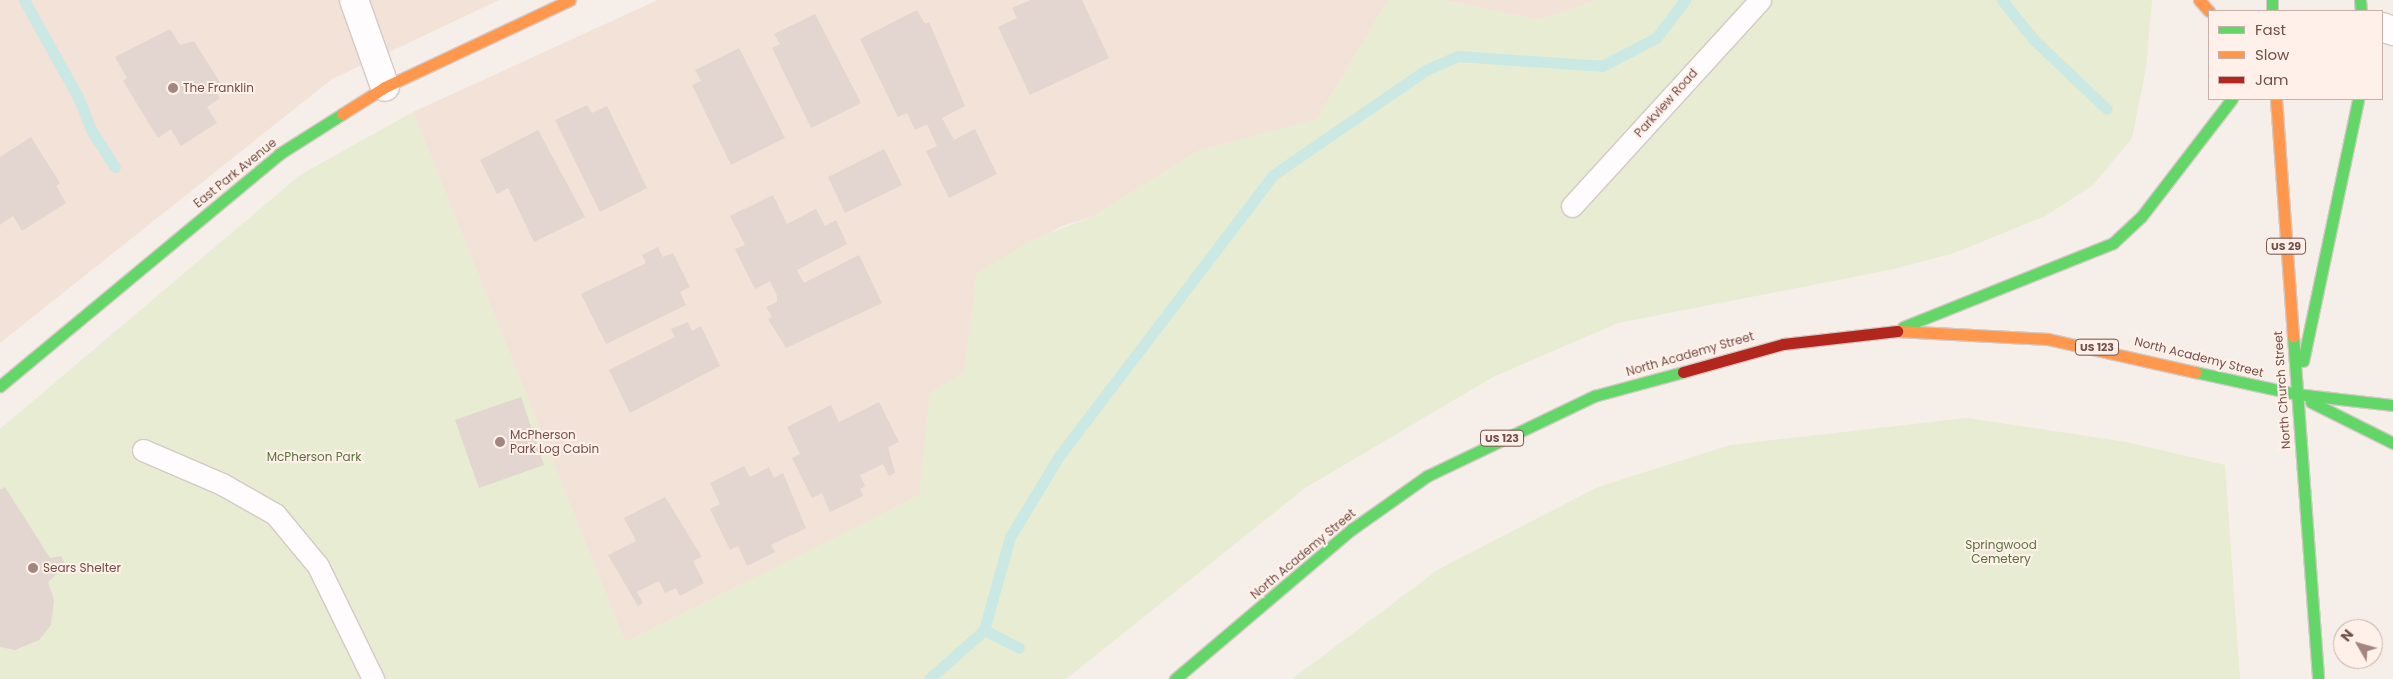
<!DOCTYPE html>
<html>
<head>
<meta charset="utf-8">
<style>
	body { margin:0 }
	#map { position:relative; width:2393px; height:679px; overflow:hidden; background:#f6eee8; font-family:Poppins,sans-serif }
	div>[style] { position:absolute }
	.residential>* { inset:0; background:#f2e2d8 }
	.green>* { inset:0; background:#e7ecd3 }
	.stream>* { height:11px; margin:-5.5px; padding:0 5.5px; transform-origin:5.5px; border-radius:5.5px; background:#cae8e4 }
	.building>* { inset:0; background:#e3d5d0 }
	.roads { filter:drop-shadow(1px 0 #d4c9c5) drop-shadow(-1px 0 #d4c9c5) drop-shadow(0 1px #d4c9c5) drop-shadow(0 -1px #d4c9c5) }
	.lane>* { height:21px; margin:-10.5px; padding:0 10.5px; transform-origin:10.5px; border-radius:10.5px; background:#fefcfc }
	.street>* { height:28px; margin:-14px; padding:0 14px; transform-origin:14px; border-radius:14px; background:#fefcfc }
	.fast>* { height:11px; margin:-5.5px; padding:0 5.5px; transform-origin:5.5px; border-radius:5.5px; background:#63d668 }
	.slow>* { height:11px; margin:-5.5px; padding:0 5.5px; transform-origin:5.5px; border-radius:5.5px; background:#ff974d }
	.jam>* { height:11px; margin:-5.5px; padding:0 5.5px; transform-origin:5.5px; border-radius:5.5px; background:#b3261e }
	.dots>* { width:14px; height:14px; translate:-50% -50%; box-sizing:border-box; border:2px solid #fff1e9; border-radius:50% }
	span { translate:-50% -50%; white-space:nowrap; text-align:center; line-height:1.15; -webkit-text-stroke:4px #fff1e9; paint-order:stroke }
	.shield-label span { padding:1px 4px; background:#fff1e9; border:1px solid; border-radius:4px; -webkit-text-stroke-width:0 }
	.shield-label { font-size:11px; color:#744f49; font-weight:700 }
	.poi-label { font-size:12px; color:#744f49 }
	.left { translate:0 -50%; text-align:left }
	.street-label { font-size:12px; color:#744f49 }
	.park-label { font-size:12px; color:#59743e }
	.legend { position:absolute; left:2208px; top:10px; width:175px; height:90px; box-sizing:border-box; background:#fff1e9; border:1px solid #c7b0a9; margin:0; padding:6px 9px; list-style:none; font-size:15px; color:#744f49 }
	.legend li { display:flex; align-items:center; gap:10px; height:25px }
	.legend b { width:25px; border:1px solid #c7b0a9 }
	.north { position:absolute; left:2333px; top:619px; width:50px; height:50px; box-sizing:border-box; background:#fff1e9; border:1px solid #c7b0a9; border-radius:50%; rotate:308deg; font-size:14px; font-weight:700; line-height:20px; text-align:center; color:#744f49 }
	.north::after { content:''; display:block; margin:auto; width:18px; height:22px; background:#a28781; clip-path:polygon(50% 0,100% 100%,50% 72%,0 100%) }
</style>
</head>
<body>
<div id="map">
	<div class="residential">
		<i style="clip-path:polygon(0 0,499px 0,332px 79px,0 343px)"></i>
		<i style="clip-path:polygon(658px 0,1388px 0,1317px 119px,1198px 151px,1094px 216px,1062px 226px,977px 273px,964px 373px,930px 393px,920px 495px,625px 642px,413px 112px)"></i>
		<i style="clip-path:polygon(1442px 0,1598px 0,1539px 20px)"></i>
	</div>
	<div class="green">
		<i style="clip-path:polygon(1388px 0,1442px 0,1539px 20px,1598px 0,2152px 0,2146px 68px,2132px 138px,2092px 186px,2045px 216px,1954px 253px,1894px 269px,1618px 323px,1493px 377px,1305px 488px,1066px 679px,0 679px,0 429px,300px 175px,413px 112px,625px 642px,919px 495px,930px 393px,964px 373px,977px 273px,1032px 240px,1094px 216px,1198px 151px,1317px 119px)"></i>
		<i style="clip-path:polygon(1967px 418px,2126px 442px,2225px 465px,2240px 679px,1292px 679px,1439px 569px,1598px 487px,1730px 445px)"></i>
	</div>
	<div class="stream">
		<i style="left:24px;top:0;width:111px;rotate:60.9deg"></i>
		<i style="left:78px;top:97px;width:35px;rotate:68deg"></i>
		<i style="left:91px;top:130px;width:44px;rotate:57deg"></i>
		<i style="left:2002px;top:0;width:51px;rotate:51.3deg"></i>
		<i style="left:2034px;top:40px;width:100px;rotate:43.4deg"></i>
		<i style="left:984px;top:630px;width:39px;rotate:27deg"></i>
		<i style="left:929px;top:679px;width:74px;rotate:-41.7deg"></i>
		<i style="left:984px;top:630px;width:97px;rotate:-74.4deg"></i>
		<i style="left:1010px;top:537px;width:95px;rotate:-58.8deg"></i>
		<i style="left:1059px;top:456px;width:353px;rotate:-52.7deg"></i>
		<i style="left:1273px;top:175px;width:186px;rotate:-34.5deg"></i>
		<i style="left:1426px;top:70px;width:34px;rotate:-24deg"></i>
		<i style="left:1457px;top:56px;width:145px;rotate:3.9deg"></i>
		<i style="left:1602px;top:66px;width:61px;rotate:-27.4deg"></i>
		<i style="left:1656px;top:38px;width:48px;rotate:-52.7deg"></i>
	</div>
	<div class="building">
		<i style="clip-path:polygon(1031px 0,1082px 0,1109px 58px,1030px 95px,998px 27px,1017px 18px,1012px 8px)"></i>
		<i style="clip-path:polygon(917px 10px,925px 24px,929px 22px,965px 106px,942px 118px,954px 140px,975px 129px,997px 174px,949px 198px,926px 151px,937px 146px,927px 124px,915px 130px,907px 113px,898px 117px,860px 39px)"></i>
		<i style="clip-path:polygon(815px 14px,861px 103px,811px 128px,772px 48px,780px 44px,774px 34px)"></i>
		<i style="clip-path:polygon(170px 29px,180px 45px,194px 41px,222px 86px,215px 90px,220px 98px,207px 107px,217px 123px,181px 146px,171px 129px,158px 138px,123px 81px,127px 78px,115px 57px)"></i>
		<i style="clip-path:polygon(739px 48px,785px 138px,731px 165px,692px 85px,701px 81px,695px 70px)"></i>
		<i style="clip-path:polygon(587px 105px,592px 113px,607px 106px,647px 188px,600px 212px,555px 120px)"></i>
		<i style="clip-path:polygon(538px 130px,585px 217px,534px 242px,508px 188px,497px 194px,480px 160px)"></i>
		<i style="clip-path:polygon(31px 137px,60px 183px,56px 186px,66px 203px,22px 231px,13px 216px,0 225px,0 157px)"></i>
		<i style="clip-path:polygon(884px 149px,902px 185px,845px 213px,828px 177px)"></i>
		<i style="clip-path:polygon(773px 195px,787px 224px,816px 209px,825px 226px,836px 220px,847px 244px,797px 270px,804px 283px,859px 255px,882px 303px,786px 348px,768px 319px,772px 317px,766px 307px,777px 302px,777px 296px,770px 281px,755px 289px,735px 249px,745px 245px,730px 216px)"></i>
		<i style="clip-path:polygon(658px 247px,663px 257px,673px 253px,690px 287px,680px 292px,686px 305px,606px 344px,581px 294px,646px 263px,642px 255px)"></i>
		<i style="clip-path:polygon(688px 322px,692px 331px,701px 326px,720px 366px,630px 413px,609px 370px,675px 337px,671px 329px)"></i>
		<i style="clip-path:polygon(521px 397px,544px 465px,479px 488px,455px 420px)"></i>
		<i style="clip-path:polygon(879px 402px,899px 442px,888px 447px,895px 473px,889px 476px,883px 464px,860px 475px,865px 486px,860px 489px,863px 496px,830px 512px,822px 493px,812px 498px,792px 458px,800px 454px,787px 427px,831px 405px,839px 422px)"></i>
		<i style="clip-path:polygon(744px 466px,750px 477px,769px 467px,774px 478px,783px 473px,806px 528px,771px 545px,775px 552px,747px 566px,738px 546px,730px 550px,710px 509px,720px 504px,710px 483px)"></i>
		<i style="clip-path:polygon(5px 487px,50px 558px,61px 556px,66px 566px,48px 582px,54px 600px,51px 625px,39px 640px,15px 650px,0 647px,0 490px)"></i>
		<i style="clip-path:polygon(665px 497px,702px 557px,693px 561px,704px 583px,680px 596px,676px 588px,665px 593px,659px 581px,637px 592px,643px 603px,638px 606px,608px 555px,636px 541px,624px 518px)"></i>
	</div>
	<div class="roads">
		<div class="lane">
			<i style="left:1572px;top:206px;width:279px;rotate:-47.6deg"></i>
			<i style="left:143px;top:450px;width:86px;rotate:23.3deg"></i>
			<i style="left:222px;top:484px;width:61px;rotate:29.5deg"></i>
			<i style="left:275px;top:514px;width:67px;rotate:50.4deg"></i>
			<i style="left:318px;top:566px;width:126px;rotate:64deg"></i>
		</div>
		<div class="street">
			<i style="left:354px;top:0;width:92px;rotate:70.4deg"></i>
			<i style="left:2382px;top:27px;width:12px;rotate:20deg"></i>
		</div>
		<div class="fast">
			<i style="left:2272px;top:0;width:11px;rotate:90deg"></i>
			<i style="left:2360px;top:0;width:11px;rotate:85deg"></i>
			<i style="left:1903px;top:327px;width:226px;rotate:-21.8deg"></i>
			<i style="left:2113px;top:243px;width:38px;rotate:-43deg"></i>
			<i style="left:2141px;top:217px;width:149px;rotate:-52.4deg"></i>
			<i style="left:2293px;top:336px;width:344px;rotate:85.8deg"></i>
			<i style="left:2303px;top:361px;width:268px;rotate:-78.1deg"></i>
			<i style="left:2195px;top:372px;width:103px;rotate:12.3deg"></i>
			<i style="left:2296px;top:394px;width:98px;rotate:6.5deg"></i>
			<i style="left:0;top:386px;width:363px;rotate:-39.7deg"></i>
			<i style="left:279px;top:154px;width:75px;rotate:-32.4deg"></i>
			<i style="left:2311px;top:402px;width:92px;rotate:26.6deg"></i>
			<i style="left:1175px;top:679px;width:232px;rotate:-40.3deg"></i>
			<i style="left:1352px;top:529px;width:92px;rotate:-35.2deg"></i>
			<i style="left:1427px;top:476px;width:185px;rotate:-25.6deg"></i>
			<i style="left:1594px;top:396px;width:92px;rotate:-15.1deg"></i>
		</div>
		<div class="slow">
			<i style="left:2199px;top:0;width:15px;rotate:48deg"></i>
			<i style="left:2276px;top:99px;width:238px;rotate:85.9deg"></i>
			<i style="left:342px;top:114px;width:51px;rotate:-32.1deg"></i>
			<i style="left:385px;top:87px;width:204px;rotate:-25.2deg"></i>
			<i style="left:1897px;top:331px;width:151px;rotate:3deg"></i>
			<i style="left:2048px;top:339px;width:151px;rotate:12.7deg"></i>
		</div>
		<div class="jam">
			<i style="left:1683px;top:372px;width:104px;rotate:-15.6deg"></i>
			<i style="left:1783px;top:344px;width:115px;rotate:-6.5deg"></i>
		</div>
	</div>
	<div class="dots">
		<i style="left:173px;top:88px;background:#a28781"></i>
		<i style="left:500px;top:442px;background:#a28781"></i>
		<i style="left:33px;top:568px;background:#a28781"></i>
	</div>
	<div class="shield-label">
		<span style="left:2286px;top:246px">US 29</span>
		<span style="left:2097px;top:347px">US 123</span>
		<span style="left:1502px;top:438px">US 123</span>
	</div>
	<div class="poi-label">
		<span class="left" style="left:183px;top:88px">The Franklin</span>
		<span class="left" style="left:510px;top:442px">McPherson<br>Park Log Cabin</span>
		<span class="left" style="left:43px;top:568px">Sears Shelter</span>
	</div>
	<div class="street-label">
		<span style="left:1666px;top:103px;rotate:-48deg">Parkview Road</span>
		<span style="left:235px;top:173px;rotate:-39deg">East Park Avenue</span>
		<span style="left:1690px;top:354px;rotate:-16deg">North Academy Street</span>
		<span style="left:2199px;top:357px;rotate:14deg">North Academy Street</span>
		<span style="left:2282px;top:390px;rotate:-94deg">North Church Street</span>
		<span style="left:1303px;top:554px;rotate:-40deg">North Academy Street</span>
	</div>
	<div class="park-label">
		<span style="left:314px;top:457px">McPherson Park</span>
		<span style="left:2001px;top:552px">Springwood<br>Cemetery</span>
	</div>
	<ul class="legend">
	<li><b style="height:6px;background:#63d668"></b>Fast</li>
	<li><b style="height:6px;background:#ff974d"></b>Slow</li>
	<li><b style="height:6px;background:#b3261e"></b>Jam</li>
	</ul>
	<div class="north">N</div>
</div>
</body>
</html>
